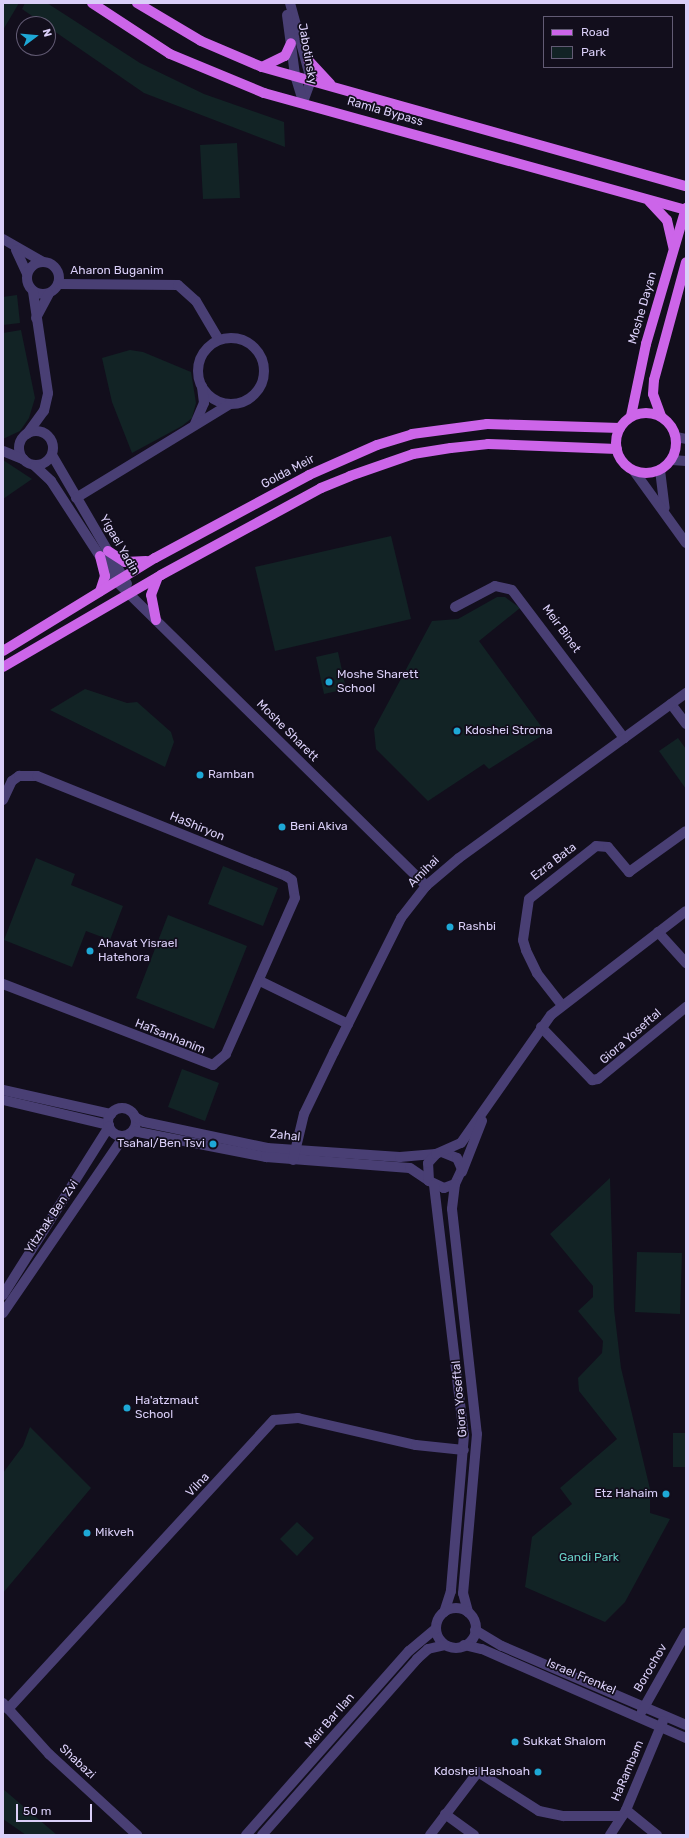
<!DOCTYPE html>
<html>
<head>
<meta charset="utf-8">
<style>
	body { margin:0 }
	#map { position:relative; width:689px; height:1838px; overflow:hidden; background:#120e1c; font-family:Rubik,sans-serif }
	div>[style] { position:absolute }
	.green>* { inset:0; background:#122325 }
	.minor>* { height:10px; margin:-5px; padding:0 5px; transform-origin:5px; border-radius:5px; background:#493f74 }
	.minor>.ring { margin:-5px; padding:0; box-sizing:content-box; background:none; border:10px solid #493f74; border-radius:50% }
	.major>* { height:10px; margin:-5px; padding:0 5px; transform-origin:5px; border-radius:5px; background:#cc65e9 }
	.major>.ring { margin:-5px; padding:0; box-sizing:content-box; background:none; border:10px solid #cc65e9; border-radius:50% }
	.dots>* { width:11px; height:11px; translate:-50% -50%; box-sizing:border-box; border:2px solid #120e1c; border-radius:50% }
	span { translate:-50% -50%; white-space:nowrap; text-align:center; line-height:1.15; -webkit-text-stroke:3.5px #120e1c; paint-order:stroke }
	.street-label { font-size:12px; color:#dacff8 }
	.poi-label { font-size:12px; color:#dacff8 }
	.left { translate:0 -50%; text-align:left }
	.right { translate:-100% -50%; text-align:right }
	.park-label { font-size:12px; color:#66cdc3 }
	.frame { position:absolute; inset:0; border:4px solid #dacff8; pointer-events:none }
	.legend { position:absolute; left:543px; top:16px; width:130px; height:52px; box-sizing:border-box; background:#120e1c; border:1px solid #625b74; margin:0; padding:5px 7px; list-style:none; font-size:12px; color:#dacff8 }
	.legend li { display:flex; align-items:center; gap:8px; height:20px }
	.legend b { width:20px; border:1px solid #625b74 }
	.north { position:absolute; left:16px; top:16px; width:40px; height:40px; box-sizing:border-box; background:#120e1c; border:1px solid #625b74; border-radius:50%; rotate:74deg; font-size:11px; font-weight:700; line-height:16px; text-align:center; color:#dacff8 }
	.north::after { content:''; display:block; margin:auto; width:14px; height:18px; background:#1ea8d6; clip-path:polygon(50% 0,100% 100%,50% 72%,0 100%) }
	.scale { position:absolute; left:16px; top:1804px; width:76px; height:18px; box-sizing:border-box; border:2px solid #dacff8; border-top:0; padding-left:5px; font-size:12px; line-height:14px; white-space:nowrap; color:#dacff8; -webkit-text-stroke:3px #120e1c; paint-order:stroke }
</style>
</head>
<body>
<div id="map">
	<div class="green">
		<i style="clip-path:polygon(3px 3px,19px 3px,3px 30px)"></i>
		<i style="clip-path:polygon(25px 3px,47px 3px,140px 63px,204px 94px,284px 122px,285px 147px,144px 93px,22px 9px)"></i>
		<i style="clip-path:polygon(237px 143px,240px 198px,203px 199px,200px 145px)"></i>
		<i style="clip-path:polygon(17px 295px,20px 323px,3px 325px,3px 297px)"></i>
		<i style="clip-path:polygon(21px 330px,35px 398px,29px 418px,20px 431px,3px 439px,3px 333px)"></i>
		<i style="clip-path:polygon(130px 350px,143px 352px,191px 372px,196px 403px,192px 418px,182px 426px,132px 453px,112px 402px,102px 358px)"></i>
		<i style="clip-path:polygon(3px 460px,32px 479px,3px 499px)"></i>
		<i style="clip-path:polygon(391px 536px,411px 619px,275px 651px,255px 567px)"></i>
		<i style="clip-path:polygon(497px 597px,505px 597px,520px 608px,479px 641px,546px 733px,489px 769px,484px 764px,428px 801px,376px 749px,374px 729px,432px 621px,458px 619px)"></i>
		<i style="clip-path:polygon(338px 652px,346px 689px,324px 694px,316px 657px)"></i>
		<i style="clip-path:polygon(85px 689px,127px 703px,137px 702px,171px 732px,174px 742px,165px 767px,50px 710px)"></i>
		<i style="clip-path:polygon(678px 738px,686px 749px,686px 789px,659px 751px)"></i>
		<i style="clip-path:polygon(36px 858px,75px 874px,71px 885px,123px 906px,110px 940px,86px 931px,72px 967px,4px 940px)"></i>
		<i style="clip-path:polygon(223px 866px,278px 888px,263px 926px,208px 904px)"></i>
		<i style="clip-path:polygon(168px 915px,247px 946px,214px 1029px,136px 998px)"></i>
		<i style="clip-path:polygon(182px 1069px,219px 1083px,205px 1121px,168px 1107px)"></i>
		<i style="clip-path:polygon(610px 1178px,614px 1309px,621px 1368px,650px 1489px,650px 1513px,670px 1519px,625px 1602px,605px 1622px,525px 1587px,532px 1537px,572px 1504px,560px 1488px,617px 1439px,579px 1391px,578px 1378px,602px 1353px,603px 1341px,578px 1311px,593px 1297px,593px 1286px,550px 1234px)"></i>
		<i style="clip-path:polygon(637px 1252px,682px 1253px,680px 1314px,635px 1312px)"></i>
		<i style="clip-path:polygon(30px 1427px,91px 1488px,3px 1593px,3px 1473px,23px 1446px)"></i>
		<i style="clip-path:polygon(673px 1433px,686px 1433px,686px 1467px,673px 1467px)"></i>
		<i style="clip-path:polygon(297px 1522px,314px 1538px,297px 1556px,280px 1539px)"></i>
		<i style="clip-path:polygon(3px 1789px,57px 1835px,26px 1835px,3px 1819px)"></i>
	</div>
	<div class="minor">
		<i style="left:290px;top:3px;width:80px;rotate:74.7deg"></i>
		<i style="left:311px;top:80px;width:23px;rotate:110deg"></i>
		<i style="left:287px;top:15px;width:61px;rotate:82.4deg"></i>
		<i style="left:295px;top:75px;width:28px;rotate:73deg"></i>
		<i style="left:3px;top:239px;width:46px;rotate:29.9deg"></i>
		<i style="left:16px;top:250px;width:26px;rotate:65deg"></i>
		<i class="ring" style="left:27px;top:262px;width:22px;height:22px"></i>
		<i style="left:58px;top:284px;width:120px;rotate:0.5deg"></i>
		<i style="left:178px;top:285px;width:24px;rotate:42deg"></i>
		<i style="left:196px;top:301px;width:45px;rotate:59.5deg"></i>
		<i style="left:36px;top:318px;width:27px;rotate:-62deg"></i>
		<i class="ring" style="left:198px;top:338px;width:56px;height:56px"></i>
		<i style="left:195px;top:424px;width:23px;rotate:-67deg"></i>
		<i style="left:204px;top:403px;width:17px;rotate:-97deg"></i>
		<i class="ring" style="left:19px;top:431px;width:24px;height:24px"></i>
		<i style="left:27px;top:434px;width:29px;rotate:-54deg"></i>
		<i style="left:44px;top:411px;width:18px;rotate:-77deg"></i>
		<i style="left:48px;top:393px;width:103px;rotate:-98.4deg"></i>
		<i style="left:676px;top:437px;width:10px;rotate:11deg"></i>
		<i style="left:3px;top:451px;width:22px;rotate:22deg"></i>
		<i style="left:52px;top:455px;width:149px;rotate:59.8deg"></i>
		<i style="left:672px;top:460px;width:14px;rotate:4deg"></i>
		<i style="left:35px;top:466px;width:22px;rotate:43deg"></i>
		<i style="left:51px;top:481px;width:119px;rotate:57deg"></i>
		<i style="left:116px;top:581px;width:435px;rotate:44.5deg"></i>
		<i style="left:660px;top:470px;width:38px;rotate:83deg"></i>
		<i style="left:634px;top:471px;width:89px;rotate:54.2deg"></i>
		<i style="left:76px;top:498px;width:180px;rotate:-31.4deg"></i>
		<i style="left:455px;top:607px;width:45px;rotate:-27.7deg"></i>
		<i style="left:495px;top:586px;width:17px;rotate:13deg"></i>
		<i style="left:512px;top:590px;width:186px;rotate:52.9deg"></i>
		<i style="left:671px;top:704px;width:25px;rotate:53deg"></i>
		<i style="left:3px;top:800px;width:21px;rotate:-65deg"></i>
		<i style="left:12px;top:781px;width:9px;rotate:-36deg"></i>
		<i style="left:19px;top:776px;width:18px"></i>
		<i style="left:37px;top:776px;width:268px;rotate:21.9deg"></i>
		<i style="left:286px;top:876px;width:7px;rotate:34deg"></i>
		<i style="left:292px;top:880px;width:18px;rotate:81deg"></i>
		<i style="left:295px;top:898px;width:171px;rotate:113.9deg"></i>
		<i style="left:226px;top:1054px;width:17px;rotate:140deg"></i>
		<i style="left:213px;top:1065px;width:225px;rotate:-158.9deg"></i>
		<i style="left:658px;top:932px;width:42px;rotate:47.9deg"></i>
		<i style="left:260px;top:981px;width:98px;rotate:26deg"></i>
		<i style="left:561px;top:1004px;width:39px;rotate:-128deg"></i>
		<i style="left:537px;top:973px;width:25px;rotate:-116deg"></i>
		<i style="left:526px;top:950px;width:10px;rotate:-107deg"></i>
		<i style="left:523px;top:940px;width:41px;rotate:-81.7deg"></i>
		<i style="left:529px;top:899px;width:85px;rotate:-38.3deg"></i>
		<i style="left:596px;top:846px;width:12px;rotate:5deg"></i>
		<i style="left:608px;top:847px;width:33px;rotate:50deg"></i>
		<i style="left:629px;top:872px;width:70px;rotate:-35.7deg"></i>
		<i style="left:541px;top:1027px;width:74px;rotate:46.1deg"></i>
		<i style="left:592px;top:1080px;width:6px;rotate:-9deg"></i>
		<i style="left:598px;top:1079px;width:114px;rotate:-39.3deg"></i>
		<i style="left:3px;top:1090px;width:111px;rotate:12.5deg"></i>
		<i style="left:3px;top:1100px;width:109px;rotate:13.3deg"></i>
		<i class="ring" style="left:108px;top:1108px;width:18px;height:18px"></i>
		<i style="left:135px;top:1117px;width:10px;rotate:29deg"></i>
		<i style="left:144px;top:1122px;width:126px;rotate:11.9deg"></i>
		<i style="left:267px;top:1148px;width:133px;rotate:3.9deg"></i>
		<i style="left:400px;top:1157px;width:36px;rotate:-5deg"></i>
		<i style="left:133px;top:1131px;width:136px;rotate:11.1deg"></i>
		<i style="left:266px;top:1157px;width:144px;rotate:4.4deg"></i>
		<i style="left:410px;top:1168px;width:23px;rotate:34deg"></i>
		<i style="left:442px;top:1152px;width:16px;rotate:22deg"></i>
		<i style="left:457px;top:1158px;width:12px;rotate:66deg"></i>
		<i style="left:462px;top:1169px;width:17px;rotate:115deg"></i>
		<i style="left:455px;top:1184px;width:12px;rotate:160deg"></i>
		<i style="left:444px;top:1188px;width:17px;rotate:-155deg"></i>
		<i style="left:429px;top:1181px;width:18px;rotate:-93deg"></i>
		<i style="left:428px;top:1163px;width:12px;rotate:-48deg"></i>
		<i style="left:436px;top:1154px;width:27px;rotate:-24deg"></i>
		<i style="left:461px;top:1143px;width:156px;rotate:-54.9deg"></i>
		<i style="left:551px;top:1015px;width:170px;rotate:-37.6deg"></i>
		<i style="left:293px;top:1160px;width:47px;rotate:-76.6deg"></i>
		<i style="left:304px;top:1114px;width:69px;rotate:-64.2deg"></i>
		<i style="left:334px;top:1052px;width:150px;rotate:-63.4deg"></i>
		<i style="left:401px;top:918px;width:41px;rotate:-52deg"></i>
		<i style="left:426px;top:886px;width:43px;rotate:-40.3deg"></i>
		<i style="left:459px;top:858px;width:281px;rotate:-36deg"></i>
		<i style="left:462px;top:1172px;width:55px;rotate:-68.6deg"></i>
		<i style="left:455px;top:1184px;width:25px;rotate:97deg"></i>
		<i style="left:452px;top:1209px;width:226px;rotate:83.7deg"></i>
		<i style="left:477px;top:1434px;width:160px;rotate:95deg"></i>
		<i style="left:463px;top:1593px;width:20px;rotate:75deg"></i>
		<i style="left:434px;top:1185px;width:252px;rotate:83.2deg"></i>
		<i style="left:464px;top:1435px;width:157px;rotate:94.8deg"></i>
		<i style="left:451px;top:1591px;width:22px;rotate:108deg"></i>
		<i style="left:3px;top:1295px;width:199px;rotate:-57.8deg"></i>
		<i style="left:3px;top:1313px;width:214px;rotate:-55.6deg"></i>
		<i class="ring" style="left:436px;top:1608px;width:30px;height:30px"></i>
		<i style="left:475px;top:1630px;width:31px;rotate:31deg"></i>
		<i style="left:502px;top:1646px;width:200px;rotate:23.2deg"></i>
		<i style="left:464px;top:1645px;width:18px;rotate:13deg"></i>
		<i style="left:482px;top:1649px;width:223px;rotate:23.6deg"></i>
		<i style="left:3px;top:1703px;width:69px;rotate:48deg"></i>
		<i style="left:49px;top:1754px;width:120px;rotate:42.6deg"></i>
		<i style="left:8px;top:1709px;width:393px;rotate:-47.4deg"></i>
		<i style="left:274px;top:1420px;width:24px;rotate:-5deg"></i>
		<i style="left:298px;top:1418px;width:121px;rotate:12.9deg"></i>
		<i style="left:416px;top:1445px;width:48px;rotate:5.9deg"></i>
		<i style="left:642px;top:1711px;width:90px;rotate:-60.6deg"></i>
		<i style="left:626px;top:1810px;width:40px;rotate:39deg"></i>
		<i style="left:445px;top:1814px;width:36px;rotate:36deg"></i>
		<i style="left:246px;top:1835px;width:246px;rotate:-48.5deg"></i>
		<i style="left:409px;top:1651px;width:35px;rotate:-40deg"></i>
		<i style="left:262px;top:1835px;width:235px;rotate:-48.6deg"></i>
		<i style="left:417px;top:1659px;width:15px;rotate:-42deg"></i>
		<i style="left:428px;top:1649px;width:17px;rotate:-13deg"></i>
		<i style="left:430px;top:1835px;width:79px;rotate:-52.7deg"></i>
		<i style="left:478px;top:1772px;width:72px;rotate:32.6deg"></i>
		<i style="left:539px;top:1811px;width:25px;rotate:12deg"></i>
		<i style="left:563px;top:1816px;width:59px"></i>
		<i style="left:610px;top:1835px;width:30px;rotate:-57deg"></i>
		<i style="left:626px;top:1810px;width:96px;rotate:-67.4deg"></i>
	</div>
	<div class="major">
		<i style="left:92px;top:3px;width:93px;rotate:33.2deg"></i>
		<i style="left:170px;top:54px;width:102px;rotate:22.5deg"></i>
		<i style="left:264px;top:93px;width:438px;rotate:15.5deg"></i>
		<i style="left:137px;top:3px;width:74px;rotate:30.7deg"></i>
		<i style="left:201px;top:41px;width:66px;rotate:23.1deg"></i>
		<i style="left:262px;top:67px;width:440px;rotate:15.7deg"></i>
		<i style="left:308px;top:60px;width:33px;rotate:47deg"></i>
		<i style="left:262px;top:67px;width:25px;rotate:-26deg"></i>
		<i style="left:285px;top:56px;width:14px;rotate:-65deg"></i>
		<i style="left:649px;top:201px;width:26px;rotate:47deg"></i>
		<i style="left:667px;top:220px;width:28px;rotate:77deg"></i>
		<i class="ring" style="left:616px;top:413px;width:50px;height:50px"></i>
		<i style="left:631px;top:416px;width:74px;rotate:-78.2deg"></i>
		<i style="left:646px;top:344px;width:142px;rotate:-73.6deg"></i>
		<i style="left:661px;top:416px;width:23px;rotate:-110deg"></i>
		<i style="left:653px;top:394px;width:14px;rotate:-86deg"></i>
		<i style="left:654px;top:380px;width:122px;rotate:-74.8deg"></i>
		<i style="left:108px;top:551px;width:20px;rotate:33deg"></i>
		<i style="left:125px;top:562px;width:21px;rotate:-3deg"></i>
		<i style="left:100px;top:556px;width:21px;rotate:76deg"></i>
		<i style="left:105px;top:576px;width:16px;rotate:108deg"></i>
		<i style="left:156px;top:620px;width:25px;rotate:-101deg"></i>
		<i style="left:151px;top:595px;width:19px;rotate:-69deg"></i>
		<i style="left:3px;top:651px;width:178px;rotate:-31.5deg"></i>
		<i style="left:155px;top:558px;width:175px;rotate:-28.3deg"></i>
		<i style="left:309px;top:475px;width:74px;rotate:-23.8deg"></i>
		<i style="left:377px;top:445px;width:37px;rotate:-17deg"></i>
		<i style="left:412px;top:434px;width:76px;rotate:-7.6deg"></i>
		<i style="left:487px;top:424px;width:133px;rotate:1.7deg"></i>
		<i style="left:3px;top:667px;width:183px;rotate:-30.2deg"></i>
		<i style="left:161px;top:575px;width:182px;rotate:-28.5deg"></i>
		<i style="left:321px;top:488px;width:31px;rotate:-22deg"></i>
		<i style="left:350px;top:476px;width:67px;rotate:-19.2deg"></i>
		<i style="left:413px;top:454px;width:38px;rotate:-9deg"></i>
		<i style="left:451px;top:448px;width:37px;rotate:-6deg"></i>
		<i style="left:488px;top:444px;width:129px;rotate:2.2deg"></i>
	</div>
	<div class="dots">
		<i style="left:329px;top:682px;background:#1ea8d6"></i>
		<i style="left:457px;top:731px;background:#1ea8d6"></i>
		<i style="left:200px;top:775px;background:#1ea8d6"></i>
		<i style="left:282px;top:827px;background:#1ea8d6"></i>
		<i style="left:450px;top:927px;background:#1ea8d6"></i>
		<i style="left:90px;top:951px;background:#1ea8d6"></i>
		<i style="left:213px;top:1144px;background:#1ea8d6"></i>
		<i style="left:127px;top:1408px;background:#1ea8d6"></i>
		<i style="left:666px;top:1494px;background:#1ea8d6"></i>
		<i style="left:87px;top:1533px;background:#1ea8d6"></i>
		<i style="left:515px;top:1742px;background:#1ea8d6"></i>
		<i style="left:538px;top:1772px;background:#1ea8d6"></i>
	</div>
	<div class="street-label">
		<span style="left:307px;top:54px;rotate:80deg">Jabotinsky</span>
		<span style="left:385px;top:112px;rotate:16deg">Ramla Bypass</span>
		<span style="left:117px;top:271px">Aharon Buganim</span>
		<span style="left:643px;top:308px;rotate:-74deg">Moshe Dayan</span>
		<span style="left:288px;top:472px;rotate:-28deg">Golda Meir</span>
		<span style="left:119px;top:545px;rotate:60deg">Yigael Yadin</span>
		<span style="left:561px;top:629px;rotate:54deg">Meir Binet</span>
		<span style="left:287px;top:731px;rotate:45deg">Moshe Sharett</span>
		<span style="left:197px;top:827px;rotate:22deg">HaShiryon</span>
		<span style="left:554px;top:862px;rotate:-37deg">Ezra Bata</span>
		<span style="left:424px;top:872px;rotate:-45deg">Amihai</span>
		<span style="left:170px;top:1037px;rotate:22deg">HaTsanhanim</span>
		<span style="left:631px;top:1037px;rotate:-41deg">Giora Yoseftal</span>
		<span style="left:285px;top:1136px;rotate:6deg">Zahal</span>
		<span style="left:52px;top:1217px;rotate:-56deg">Yitzhak Ben Zvi</span>
		<span style="left:460px;top:1399px;rotate:-95deg">Giora Yoseftal</span>
		<span style="left:198px;top:1485px;rotate:-47deg">Vilna</span>
		<span style="left:651px;top:1668px;rotate:-60deg">Borochov</span>
		<span style="left:581px;top:1677px;rotate:23deg">Israel Frenkel</span>
		<span style="left:330px;top:1721px;rotate:-49deg">Meir Bar Ilan</span>
		<span style="left:77px;top:1762px;rotate:43deg">Shabazi</span>
		<span style="left:628px;top:1771px;rotate:-67deg">HaRambam</span>
	</div>
	<div class="poi-label">
		<span class="left" style="left:337px;top:682px">Moshe Sharett<br>School</span>
		<span class="left" style="left:465px;top:731px">Kdoshei Stroma</span>
		<span class="left" style="left:208px;top:775px">Ramban</span>
		<span class="left" style="left:290px;top:827px">Beni Akiva</span>
		<span class="left" style="left:458px;top:927px">Rashbi</span>
		<span class="left" style="left:98px;top:951px">Ahavat Yisrael<br>Hatehora</span>
		<span class="right" style="left:205px;top:1144px">Tsahal/Ben Tsvi</span>
		<span class="left" style="left:135px;top:1408px">Ha'atzmaut<br>School</span>
		<span class="right" style="left:658px;top:1494px">Etz Hahaim</span>
		<span class="left" style="left:95px;top:1533px">Mikveh</span>
		<span class="left" style="left:523px;top:1742px">Sukkat Shalom</span>
		<span class="right" style="left:530px;top:1772px">Kdoshei Hashoah</span>
	</div>
	<div class="park-label">
		<span style="left:589px;top:1558px">Gandi Park</span>
	</div>
	<div class="frame"></div>
	<ul class="legend">
	<li><b style="height:5px;background:#cc65e9"></b>Road</li>
	<li><b style="height:11px;background:#122325"></b>Park</li>
	</ul>
	<div class="north">N</div>
	<div class="scale">50 m</div>
</div>
</body>
</html>
